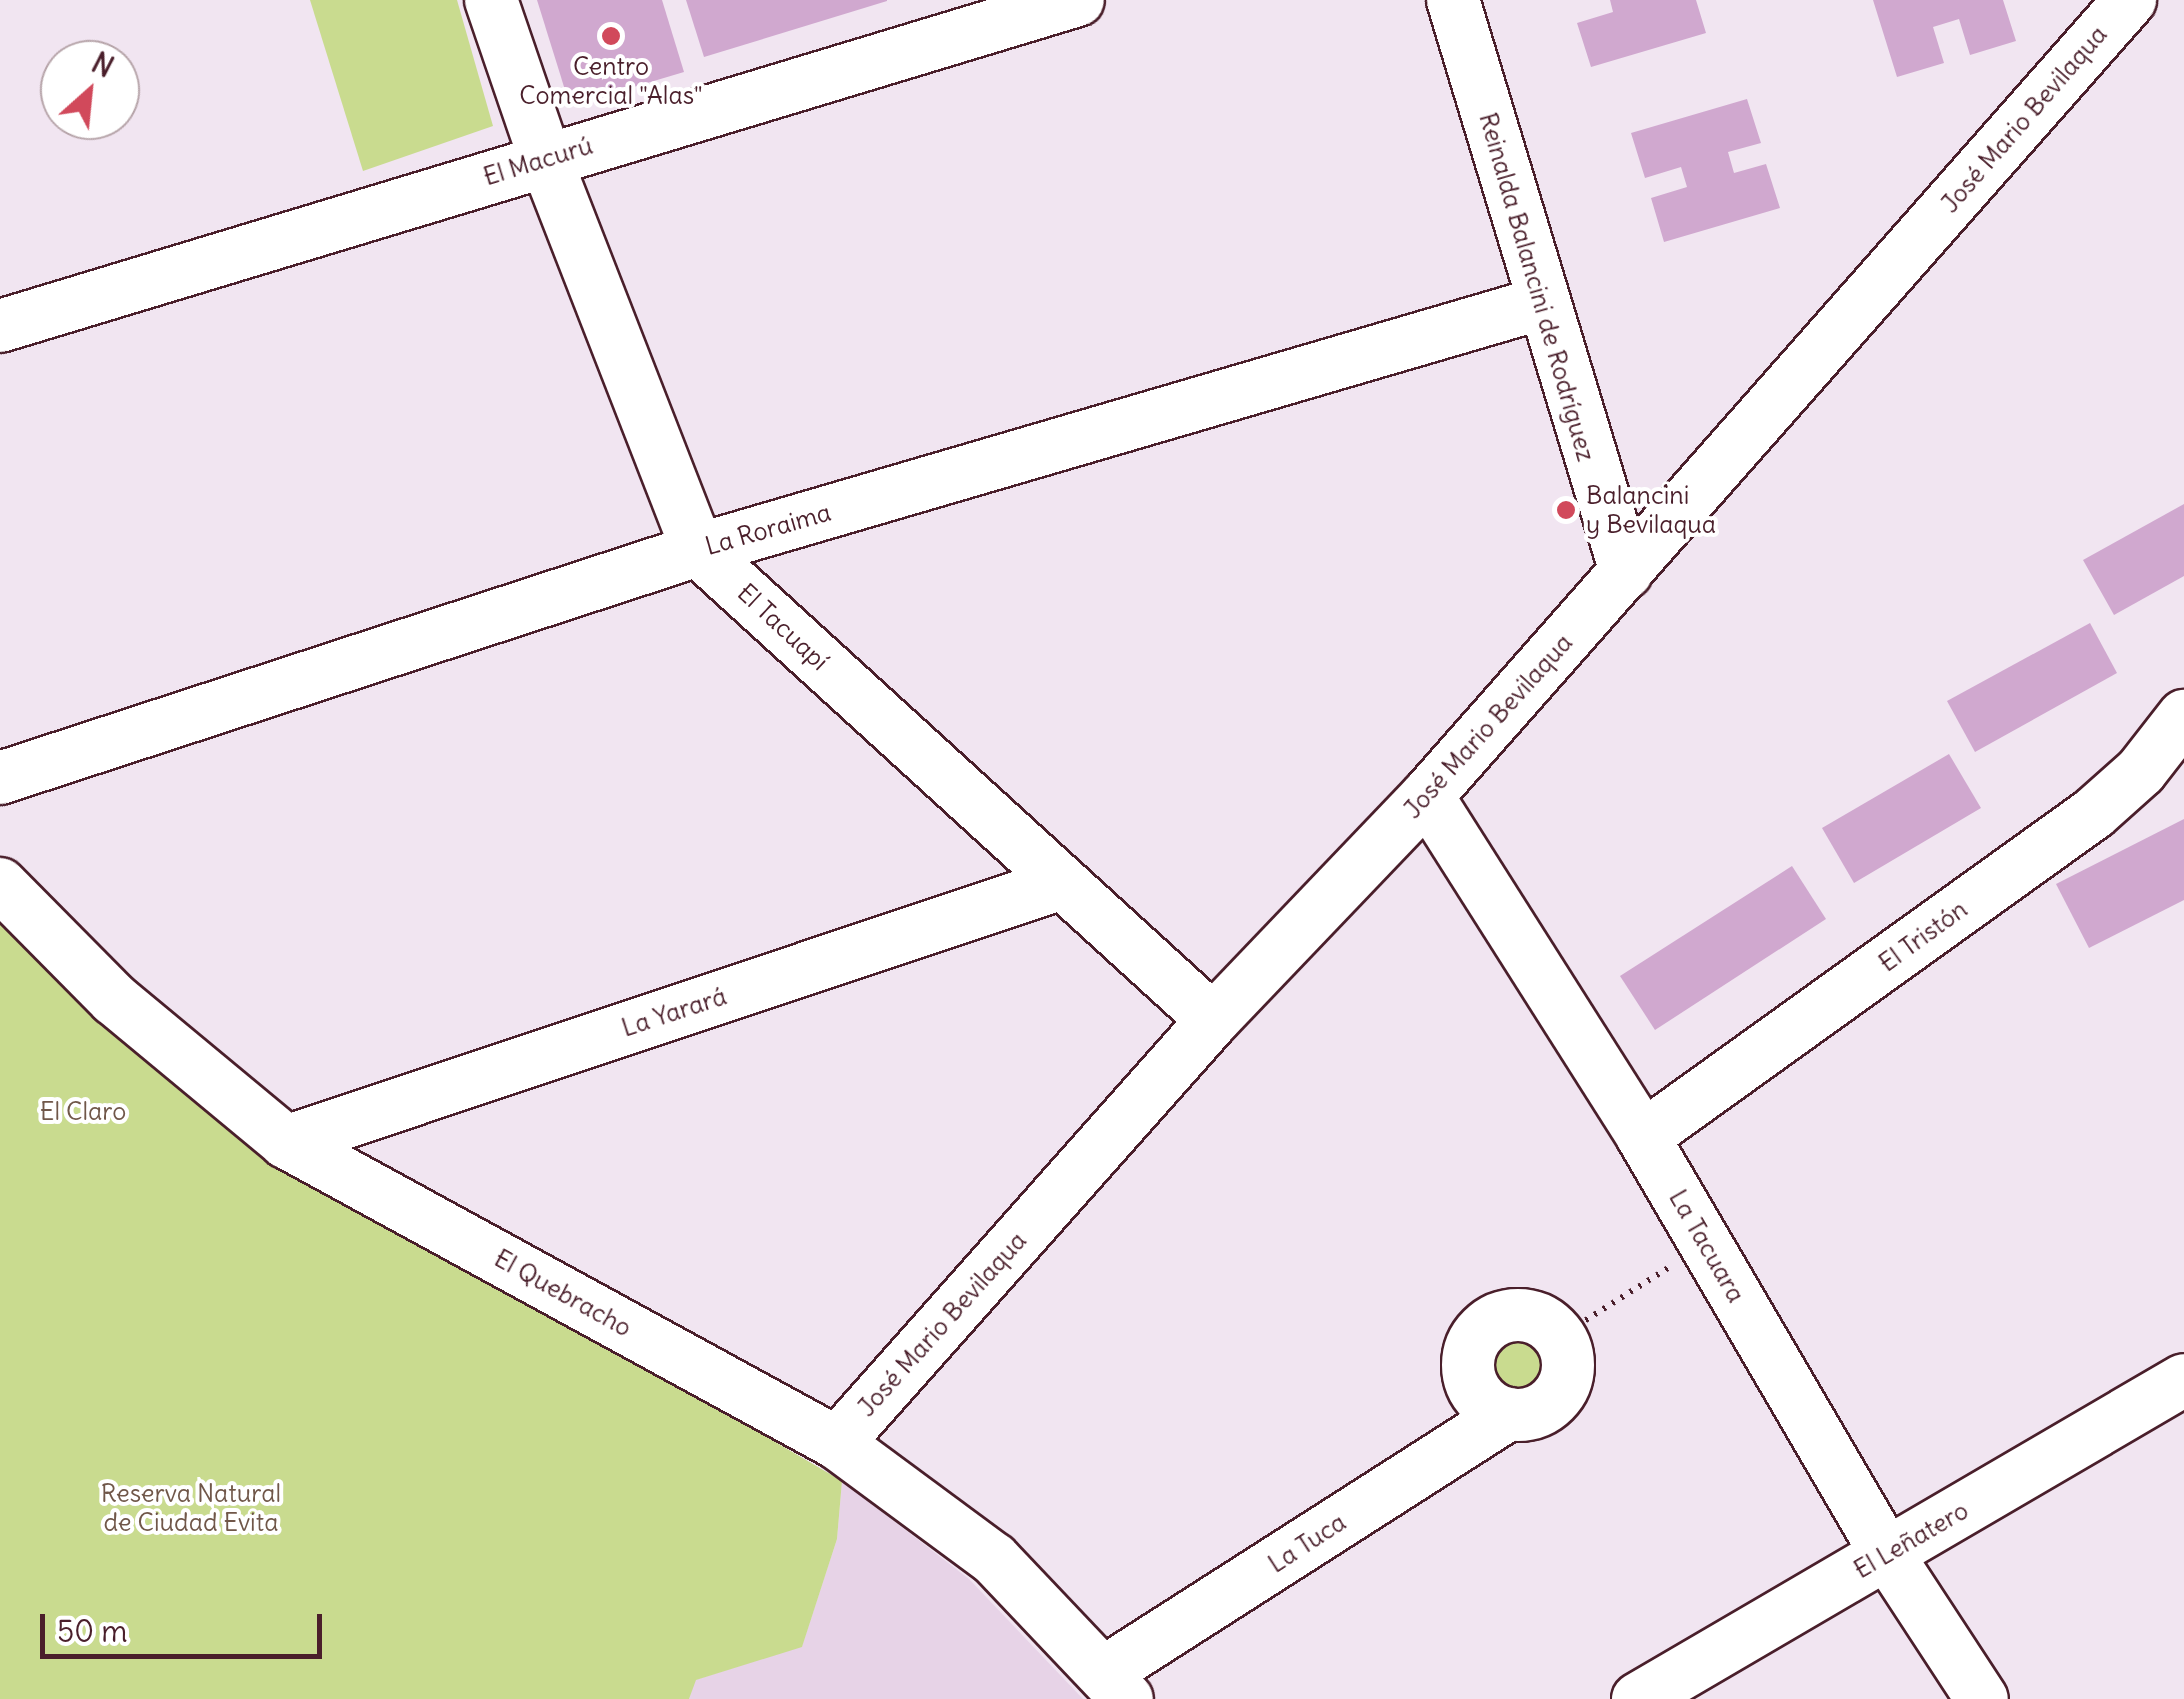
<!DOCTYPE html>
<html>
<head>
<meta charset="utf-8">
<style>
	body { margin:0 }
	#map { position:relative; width:2184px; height:1699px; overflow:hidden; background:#f1e5f1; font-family:Delius,sans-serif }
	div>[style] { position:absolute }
	.built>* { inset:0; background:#e7d3e7 }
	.green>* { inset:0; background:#c9db8f }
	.round { border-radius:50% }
	.building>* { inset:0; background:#d0a8cf }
	.path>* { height:6px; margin-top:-3px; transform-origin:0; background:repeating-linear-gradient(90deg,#4a1f2b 0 2.5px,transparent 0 10.5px) }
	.roads { filter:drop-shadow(2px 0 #4a1f2b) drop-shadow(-2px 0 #4a1f2b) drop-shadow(0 2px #4a1f2b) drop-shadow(0 -2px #4a1f2b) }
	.minor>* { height:52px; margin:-26px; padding:0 26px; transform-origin:26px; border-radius:26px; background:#fff }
	.minor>.ring { margin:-26px; padding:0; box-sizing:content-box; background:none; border:52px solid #fff; border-radius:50% }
	.dots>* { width:28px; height:28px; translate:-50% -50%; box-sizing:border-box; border:5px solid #fff; border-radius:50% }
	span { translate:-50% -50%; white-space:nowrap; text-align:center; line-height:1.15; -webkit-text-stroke:8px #fff; paint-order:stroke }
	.poi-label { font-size:25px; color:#4a1f2b }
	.left { translate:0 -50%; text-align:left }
	.street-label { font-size:25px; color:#4a1f2b }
	.park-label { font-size:25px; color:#705749 }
	.north { position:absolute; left:40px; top:40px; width:100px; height:100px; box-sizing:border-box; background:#fff; border:2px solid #b7a5aa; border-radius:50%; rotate:27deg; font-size:28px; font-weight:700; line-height:40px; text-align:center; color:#4a1f2b }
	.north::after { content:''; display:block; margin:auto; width:35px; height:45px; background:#d1495b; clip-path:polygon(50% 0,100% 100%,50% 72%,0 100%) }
	.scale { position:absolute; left:40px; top:1614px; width:282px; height:45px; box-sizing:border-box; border:5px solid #4a1f2b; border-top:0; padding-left:12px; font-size:30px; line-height:35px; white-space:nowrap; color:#4a1f2b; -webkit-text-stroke:8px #fff; paint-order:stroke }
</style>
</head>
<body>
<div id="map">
	<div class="built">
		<i style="clip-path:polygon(842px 1481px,969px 1579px,1083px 1699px,689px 1699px,695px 1680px,802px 1646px,837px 1539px)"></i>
	</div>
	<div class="green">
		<i style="clip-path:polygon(310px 0,457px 0,493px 126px,363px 171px)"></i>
		<i style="clip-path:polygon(0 921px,655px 1372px,842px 1481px,837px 1539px,802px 1647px,696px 1680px,689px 1699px,0 1699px)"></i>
		<i class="round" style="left:1479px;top:1325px;width:78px;height:78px"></i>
	</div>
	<div class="building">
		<i style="clip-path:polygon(537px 0,662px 0,684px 72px,570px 106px)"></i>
		<i style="clip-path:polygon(686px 0,887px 0,887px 1px,704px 57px)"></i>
		<i style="clip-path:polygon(1610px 0,1696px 0,1706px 33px,1591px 67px,1577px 23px,1613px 12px)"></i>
		<i style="clip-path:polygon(1873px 0,2003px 0,2016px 41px,1970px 55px,1959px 19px,1933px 27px,1944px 63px,1897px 77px)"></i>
		<i style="clip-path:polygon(1747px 99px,1761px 143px,1728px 152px,1734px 173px,1766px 164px,1780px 208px,1664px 242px,1651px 198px,1687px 187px,1681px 167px,1645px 178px,1631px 133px)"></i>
		<i style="clip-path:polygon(2184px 504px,2184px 576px,2114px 615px,2083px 560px)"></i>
		<i style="clip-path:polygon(2090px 623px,2117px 673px,1975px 752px,1947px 701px)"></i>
		<i style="clip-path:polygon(1949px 754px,1981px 808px,1854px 883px,1822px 828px)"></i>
		<i style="clip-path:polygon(2184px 819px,2184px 900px,2089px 948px,2056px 884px)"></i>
		<i style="clip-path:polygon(1792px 866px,1826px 919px,1655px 1030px,1620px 976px)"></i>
	</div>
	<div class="path">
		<i style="left:1559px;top:1337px;width:129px;rotate:-32.3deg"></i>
	</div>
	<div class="roads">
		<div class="minor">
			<i style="left:491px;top:0;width:167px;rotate:71.1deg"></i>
			<i style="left:545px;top:158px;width:421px;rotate:68.7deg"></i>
			<i style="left:698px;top:550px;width:697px;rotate:42.38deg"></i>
			<i style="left:1453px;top:0;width:598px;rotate:73.17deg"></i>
			<i style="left:0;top:326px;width:1126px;rotate:-16.83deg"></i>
			<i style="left:0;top:778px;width:734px;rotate:-18.09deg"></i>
			<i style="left:698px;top:550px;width:879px;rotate:-16.31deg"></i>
			<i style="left:1427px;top:796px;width:404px;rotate:57.6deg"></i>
			<i style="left:1643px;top:1137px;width:483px;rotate:59.7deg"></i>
			<i style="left:1887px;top:1554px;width:173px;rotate:56.8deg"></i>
			<i style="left:0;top:884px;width:162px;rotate:45.3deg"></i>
			<i style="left:114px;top:999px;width:224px;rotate:39.7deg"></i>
			<i style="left:286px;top:1142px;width:628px;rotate:28.65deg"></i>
			<i style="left:837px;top:1443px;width:195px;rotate:36.5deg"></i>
			<i style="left:994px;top:1559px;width:193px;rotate:46.5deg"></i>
			<i style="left:1643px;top:1137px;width:555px;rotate:-35.69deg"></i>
			<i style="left:2094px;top:813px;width:63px;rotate:-41.8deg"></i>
			<i style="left:2141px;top:771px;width:70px;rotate:-52deg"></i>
			<i style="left:286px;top:1142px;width:818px;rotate:-18.46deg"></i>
			<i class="ring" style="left:1468px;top:1315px;width:48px;height:48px"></i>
			<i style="left:837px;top:1443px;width:566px;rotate:-48.37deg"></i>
			<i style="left:1213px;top:1020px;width:310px;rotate:-46.3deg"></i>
			<i style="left:1427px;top:796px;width:1062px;rotate:-48.55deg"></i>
			<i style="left:1105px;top:1672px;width:479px;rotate:-32.6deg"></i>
			<i style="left:1638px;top:1699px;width:632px;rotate:-30.3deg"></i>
		</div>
	</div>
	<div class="dots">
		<i style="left:611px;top:36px;background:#d1495b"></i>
		<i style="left:1566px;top:510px;background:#d1495b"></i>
	</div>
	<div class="poi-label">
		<span style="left:611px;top:81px">Centro<br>Comercial "Alas"</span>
		<span class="left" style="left:1586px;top:510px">Balancini<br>y Bevilaqua</span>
	</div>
	<div class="street-label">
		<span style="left:2024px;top:119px;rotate:-49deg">José Mario Bevilaqua</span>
		<span style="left:538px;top:161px;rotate:-17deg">El Macurú</span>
		<span style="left:1537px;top:287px;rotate:74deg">Reinalda Balancini de Rodríguez</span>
		<span style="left:768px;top:529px;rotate:-16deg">La Roraima</span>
		<span style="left:783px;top:627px;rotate:43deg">El Tacuapí</span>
		<span style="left:1488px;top:726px;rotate:-48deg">José Mario Bevilaqua</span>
		<span style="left:1923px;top:936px;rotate:-36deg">El Tristón</span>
		<span style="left:674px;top:1012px;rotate:-18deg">La Yarará</span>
		<span style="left:1707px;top:1246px;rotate:60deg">La Tacuara</span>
		<span style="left:563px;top:1293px;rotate:29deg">El Quebracho</span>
		<span style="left:942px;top:1324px;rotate:-48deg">José Mario Bevilaqua</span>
		<span style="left:1911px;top:1540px;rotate:-30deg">El Leñatero</span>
		<span style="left:1307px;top:1543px;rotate:-33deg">La Tuca</span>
	</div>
	<div class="park-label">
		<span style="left:83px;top:1111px">El Claro</span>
		<span style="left:191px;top:1508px">Reserva Natural<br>de Ciudad Evita</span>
	</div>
	<div class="north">N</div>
	<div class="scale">50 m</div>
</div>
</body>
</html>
